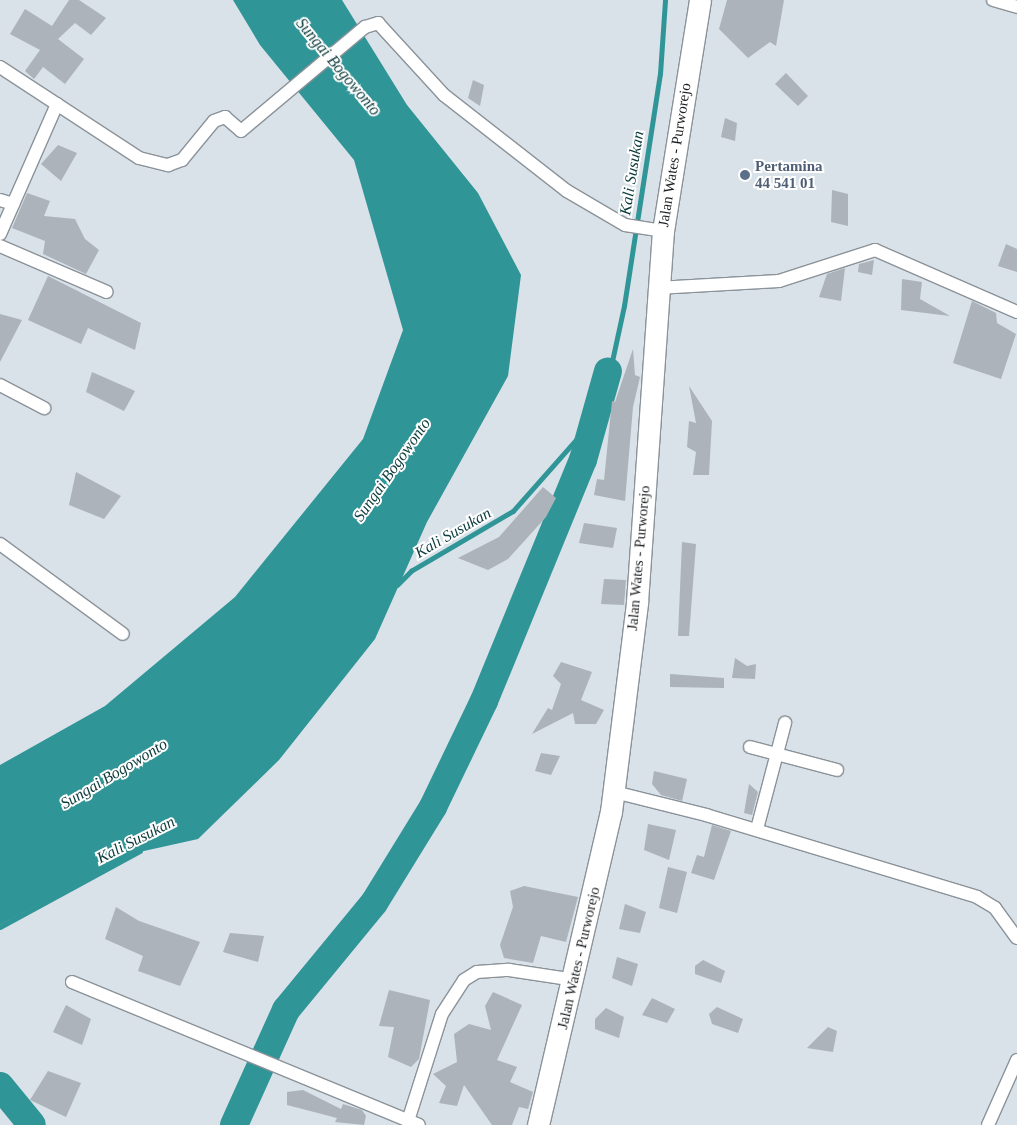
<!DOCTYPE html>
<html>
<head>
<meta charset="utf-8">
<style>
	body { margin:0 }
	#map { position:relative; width:1017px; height:1125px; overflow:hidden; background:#d9e1e9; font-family:"Times New Roman",serif }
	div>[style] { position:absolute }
	.water>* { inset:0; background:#309597 }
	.stream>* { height:4.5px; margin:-2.25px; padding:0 2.25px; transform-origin:2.25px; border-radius:2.25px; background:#309597 }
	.river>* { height:28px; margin:-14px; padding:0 14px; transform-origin:14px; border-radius:14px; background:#309597 }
	.building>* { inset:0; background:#acb3ba }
	.roads { filter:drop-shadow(1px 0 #8b9399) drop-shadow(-1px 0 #8b9399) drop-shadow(0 1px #8b9399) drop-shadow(0 -1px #8b9399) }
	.minor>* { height:12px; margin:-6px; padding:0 6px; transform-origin:6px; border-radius:6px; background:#fff }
	.trunk>* { height:21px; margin:-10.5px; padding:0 10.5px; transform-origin:10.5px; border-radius:10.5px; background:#fff }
	.dots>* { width:14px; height:14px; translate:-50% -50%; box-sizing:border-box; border:2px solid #fff; border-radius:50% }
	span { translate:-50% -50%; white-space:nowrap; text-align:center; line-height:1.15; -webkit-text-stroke:4px #fff; paint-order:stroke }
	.street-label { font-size:15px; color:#1d2023 }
	.service-label { font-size:15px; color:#4e5e75; font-weight:700 }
	.left { translate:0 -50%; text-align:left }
	.water-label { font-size:16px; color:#0c3b3c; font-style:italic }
</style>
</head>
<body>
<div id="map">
	<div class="water">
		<i style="clip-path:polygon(233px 0,342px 0,407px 105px,478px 193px,521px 275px,508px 376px,427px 522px,375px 639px,279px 760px,198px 839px,135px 853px,0 925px,0 765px,105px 706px,235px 597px,363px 439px,403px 330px,354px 160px,260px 45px)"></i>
	</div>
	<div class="stream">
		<i style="left:397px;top:585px;width:20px;rotate:-45deg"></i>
		<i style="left:411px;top:571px;width:118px;rotate:-30.5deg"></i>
		<i style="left:513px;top:511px;width:104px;rotate:-48.5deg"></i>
		<i style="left:582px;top:433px;width:73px;rotate:-66.6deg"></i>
		<i style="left:611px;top:366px;width:61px;rotate:-77.8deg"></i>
		<i style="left:624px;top:306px;width:235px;rotate:-81.2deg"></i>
		<i style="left:660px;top:74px;width:74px;rotate:-86.1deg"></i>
		<i style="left:0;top:927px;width:159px;rotate:-28.5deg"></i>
	</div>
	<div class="river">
		<i style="left:0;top:1086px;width:50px;rotate:50.6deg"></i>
		<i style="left:234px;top:1125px;width:126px;rotate:-65.7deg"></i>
		<i style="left:286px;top:1010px;width:139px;rotate:-50.6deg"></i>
		<i style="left:374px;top:903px;width:113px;rotate:-58.4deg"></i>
		<i style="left:433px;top:807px;width:118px;rotate:-64.3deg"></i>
		<i style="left:484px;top:701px;width:261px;rotate:-67.7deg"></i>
		<i style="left:583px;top:460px;width:92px;rotate:-74.3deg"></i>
	</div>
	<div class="building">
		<i style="clip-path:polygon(69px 0,79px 0,106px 18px,91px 35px,75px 23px,58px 39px,84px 59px,65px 84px,43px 67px,34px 79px,25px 71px,40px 50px,10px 34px,25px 9px,52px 26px)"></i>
		<i style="clip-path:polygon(727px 0,784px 0,776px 46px,770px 42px,748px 58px,719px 29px)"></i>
		<i style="clip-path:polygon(786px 73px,808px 96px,798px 106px,775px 84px)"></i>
		<i style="clip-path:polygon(473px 80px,484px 85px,480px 106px,468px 98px)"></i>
		<i style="clip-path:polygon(725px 118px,737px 123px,735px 141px,721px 137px)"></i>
		<i style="clip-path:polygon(58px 145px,77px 153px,61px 181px,41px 164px)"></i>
		<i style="clip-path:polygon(832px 190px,848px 194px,848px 226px,831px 222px)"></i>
		<i style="clip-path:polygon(27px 193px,50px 201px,44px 216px,75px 219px,85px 239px,99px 250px,86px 274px,43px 254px,45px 241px,12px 228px)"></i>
		<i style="clip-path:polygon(1006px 244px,1017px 249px,1017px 272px,998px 266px)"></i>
		<i style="clip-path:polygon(874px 260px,872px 275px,858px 272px,859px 264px)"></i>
		<i style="clip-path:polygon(845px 268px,841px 301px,819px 297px,827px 274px)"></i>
		<i style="clip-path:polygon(48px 276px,141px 323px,135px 350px,88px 328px,81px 344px,28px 320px)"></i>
		<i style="clip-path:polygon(902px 279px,922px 282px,920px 299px,950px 316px,901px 310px)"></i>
		<i style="clip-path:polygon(972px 301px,996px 313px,997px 323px,1016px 334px,1001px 379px,953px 363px)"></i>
		<i style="clip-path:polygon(0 314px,22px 320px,0 362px)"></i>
		<i style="clip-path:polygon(633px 349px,635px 375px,640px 377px,633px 407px,625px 501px,594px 495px,597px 479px,604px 480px,612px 401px,615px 402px)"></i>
		<i style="clip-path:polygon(92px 372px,135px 391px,124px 411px,86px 392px)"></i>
		<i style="clip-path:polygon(689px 386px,712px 421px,709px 475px,693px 475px,696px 452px,687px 447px,689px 421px,696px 423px)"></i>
		<i style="clip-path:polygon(76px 472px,121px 496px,104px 519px,69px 505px)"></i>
		<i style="clip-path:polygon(543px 487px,556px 498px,546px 517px,508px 559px,488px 570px,458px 558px,499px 537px)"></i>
		<i style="clip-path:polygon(584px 523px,617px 528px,613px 548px,579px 543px)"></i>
		<i style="clip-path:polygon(682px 542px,696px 544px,689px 636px,678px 636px)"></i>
		<i style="clip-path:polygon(604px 579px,626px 580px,624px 605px,601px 604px)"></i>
		<i style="clip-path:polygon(735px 658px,747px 666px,756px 664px,755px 679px,732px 678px)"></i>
		<i style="clip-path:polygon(561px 662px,592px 672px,581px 700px,604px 710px,596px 724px,575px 724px,573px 713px,532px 734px,548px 708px,552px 710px,561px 684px,553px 676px)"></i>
		<i style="clip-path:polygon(670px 674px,724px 678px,724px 688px,670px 687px)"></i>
		<i style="clip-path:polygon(541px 753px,560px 756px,551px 775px,535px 771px)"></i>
		<i style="clip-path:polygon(654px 771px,687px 779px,682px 801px,661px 795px,652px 784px)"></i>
		<i style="clip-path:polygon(749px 784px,758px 792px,752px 815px,744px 813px)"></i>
		<i style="clip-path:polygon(648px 824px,676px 830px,669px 860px,644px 850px)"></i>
		<i style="clip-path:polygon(712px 825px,731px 831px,714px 880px,691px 873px,697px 855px,704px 857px)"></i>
		<i style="clip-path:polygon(668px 867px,687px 872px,677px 913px,659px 908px)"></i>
		<i style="clip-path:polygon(524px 886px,578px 897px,566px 942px,541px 936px,533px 963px,504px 958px,500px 945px,513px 907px,510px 891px)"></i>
		<i style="clip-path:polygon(625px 904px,646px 912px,640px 933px,619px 929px)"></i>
		<i style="clip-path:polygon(116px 907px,139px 921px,200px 942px,180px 986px,138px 971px,143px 956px,105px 939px)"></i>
		<i style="clip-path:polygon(230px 933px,264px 936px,258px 962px,223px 952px)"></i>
		<i style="clip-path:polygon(617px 957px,638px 964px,632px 986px,612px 978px)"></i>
		<i style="clip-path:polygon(703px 960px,725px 971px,721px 983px,695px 974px,695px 966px)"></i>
		<i style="clip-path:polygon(389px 990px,430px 1000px,419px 1059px,411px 1067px,388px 1057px,394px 1027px,379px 1026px)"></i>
		<i style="clip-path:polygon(493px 992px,522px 1005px,497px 1060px,517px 1067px,510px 1082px,533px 1092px,528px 1109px,519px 1107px,512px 1125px,492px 1125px,464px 1085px,457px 1106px,439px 1103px,446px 1086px,433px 1074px,457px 1062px,454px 1034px,469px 1024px,491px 1030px,485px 1006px)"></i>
		<i style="clip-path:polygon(652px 998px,675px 1009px,667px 1023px,642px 1015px)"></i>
		<i style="clip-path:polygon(66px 1005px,91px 1019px,82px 1045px,53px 1032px)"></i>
		<i style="clip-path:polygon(717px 1007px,743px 1019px,738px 1033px,712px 1024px,709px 1014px)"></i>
		<i style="clip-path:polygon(606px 1008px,624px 1017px,619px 1038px,595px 1029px,595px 1019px)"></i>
		<i style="clip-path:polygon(828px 1027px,837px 1031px,833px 1052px,807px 1048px)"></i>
		<i style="clip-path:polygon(48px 1071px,81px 1083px,66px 1117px,30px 1100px)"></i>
		<i style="clip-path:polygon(303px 1090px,341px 1109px,343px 1104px,362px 1110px,366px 1116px,364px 1125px,335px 1122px,337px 1118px,287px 1105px,287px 1092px)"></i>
	</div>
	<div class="roads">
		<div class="minor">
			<i style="left:993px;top:0;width:25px;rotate:16deg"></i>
			<i style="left:0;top:67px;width:166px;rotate:33.2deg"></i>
			<i style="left:139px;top:158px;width:30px;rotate:14deg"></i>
			<i style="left:168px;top:165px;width:15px;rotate:-20deg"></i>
			<i style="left:182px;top:160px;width:50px;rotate:-50.6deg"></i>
			<i style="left:214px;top:121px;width:12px;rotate:-20deg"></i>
			<i style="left:225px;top:117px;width:21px;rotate:41deg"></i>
			<i style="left:241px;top:131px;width:162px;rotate:-40deg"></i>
			<i style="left:365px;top:27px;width:14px;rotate:-17deg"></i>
			<i style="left:378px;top:23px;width:98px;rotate:47.5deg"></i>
			<i style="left:444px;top:95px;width:156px;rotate:38deg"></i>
			<i style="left:567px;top:191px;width:67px;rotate:30.4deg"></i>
			<i style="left:625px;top:225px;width:38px;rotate:9deg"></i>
			<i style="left:0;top:200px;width:14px;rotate:17deg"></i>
			<i style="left:0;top:234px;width:142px;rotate:-66.3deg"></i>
			<i style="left:0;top:246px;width:116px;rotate:23.3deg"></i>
			<i style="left:657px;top:288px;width:122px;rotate:-3.3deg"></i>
			<i style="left:779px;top:281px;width:101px;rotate:-17.9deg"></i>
			<i style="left:875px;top:250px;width:155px;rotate:23.6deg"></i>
			<i style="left:0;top:385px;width:50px;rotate:27.6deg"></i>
			<i style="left:0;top:544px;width:152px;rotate:36.2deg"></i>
			<i style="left:750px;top:747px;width:90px;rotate:14.8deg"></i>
			<i style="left:614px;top:792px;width:95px;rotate:14deg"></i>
			<i style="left:706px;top:815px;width:283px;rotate:16.8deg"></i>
			<i style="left:977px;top:897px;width:21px;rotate:31deg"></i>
			<i style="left:995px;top:908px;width:37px;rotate:54deg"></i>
			<i style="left:757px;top:829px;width:110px;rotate:-75.2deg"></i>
			<i style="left:72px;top:982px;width:375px;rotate:22.4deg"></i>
			<i style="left:408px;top:1121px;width:112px;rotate:-72.4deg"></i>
			<i style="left:442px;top:1014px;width:40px;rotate:-57.1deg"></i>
			<i style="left:464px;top:980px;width:15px;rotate:-32deg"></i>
			<i style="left:477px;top:972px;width:32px;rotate:-4deg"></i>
			<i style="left:509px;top:970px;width:67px;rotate:8.6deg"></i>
			<i style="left:988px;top:1125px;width:71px;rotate:-66deg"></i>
		</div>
		<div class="trunk">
			<i style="left:538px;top:1125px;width:321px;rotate:-76.9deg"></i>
			<i style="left:611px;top:812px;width:212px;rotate:-82.9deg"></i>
			<i style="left:637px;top:602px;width:372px;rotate:-86deg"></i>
			<i style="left:663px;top:231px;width:234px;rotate:-80.9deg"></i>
		</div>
	</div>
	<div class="dots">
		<i style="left:745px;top:175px;background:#5c6f8a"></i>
	</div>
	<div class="street-label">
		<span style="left:675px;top:155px;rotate:-81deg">Jalan Wates - Purworejo</span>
		<span style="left:639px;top:558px;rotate:-85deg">Jalan Wates - Purworejo</span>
		<span style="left:579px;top:958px;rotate:-77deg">Jalan Wates - Purworejo</span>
	</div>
	<div class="service-label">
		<span class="left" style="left:755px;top:175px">Pertamina<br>44 541 01</span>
	</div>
	<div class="water-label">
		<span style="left:338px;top:67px;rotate:50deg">Sungai Bogowonto</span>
		<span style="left:632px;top:173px;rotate:-81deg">Kali Susukan</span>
		<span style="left:392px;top:470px;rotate:-55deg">Sungai Bogowonto</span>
		<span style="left:453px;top:533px;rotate:-30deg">Kali Susukan</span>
		<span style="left:114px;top:774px;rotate:-31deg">Sungai Bogowonto</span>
		<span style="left:136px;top:840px;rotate:-27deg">Kali Susukan</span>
	</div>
</div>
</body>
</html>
